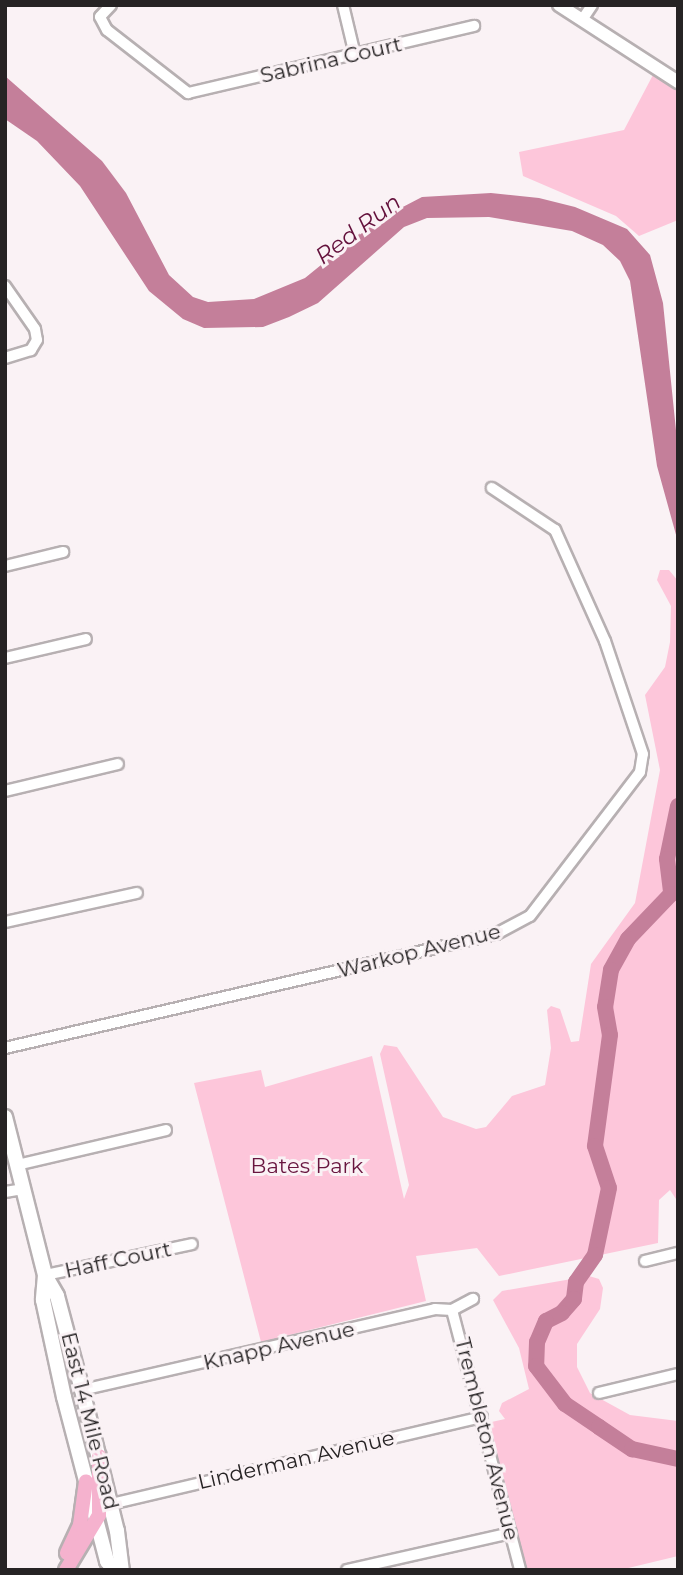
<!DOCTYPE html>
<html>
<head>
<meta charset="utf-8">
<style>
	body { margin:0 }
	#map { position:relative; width:683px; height:1575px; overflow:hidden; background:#faf2f5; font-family:Montserrat,sans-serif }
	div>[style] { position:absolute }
	.green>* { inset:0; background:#fdc6da }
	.water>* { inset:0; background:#c47f9a }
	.river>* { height:16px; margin:-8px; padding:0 8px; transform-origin:8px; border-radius:8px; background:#c47f9a }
	.roads { filter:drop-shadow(2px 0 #b7b0b2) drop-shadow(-2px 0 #b7b0b2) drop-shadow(0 2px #b7b0b2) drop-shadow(0 -2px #b7b0b2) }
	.minor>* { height:10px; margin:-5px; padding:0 5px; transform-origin:5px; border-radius:5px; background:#fff }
	.tertiary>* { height:12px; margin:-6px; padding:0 6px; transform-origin:6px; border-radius:6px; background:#fff }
	.secondary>* { height:14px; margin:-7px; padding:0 7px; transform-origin:7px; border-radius:7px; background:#fff }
	.primary>* { height:14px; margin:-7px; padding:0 7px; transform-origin:7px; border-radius:7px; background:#f5b2ce }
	span { translate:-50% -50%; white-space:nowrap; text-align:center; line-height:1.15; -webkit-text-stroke:6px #faf2f5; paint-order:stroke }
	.street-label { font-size:21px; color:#262324 }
	.park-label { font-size:21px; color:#68153f }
	.water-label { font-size:23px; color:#63103b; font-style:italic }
	.frame { position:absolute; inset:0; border:7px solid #262324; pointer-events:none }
</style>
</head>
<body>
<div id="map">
	<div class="green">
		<i style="clip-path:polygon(654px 73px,678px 88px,678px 220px,639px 236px,616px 216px,523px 176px,519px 152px,624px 130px)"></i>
		<i style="clip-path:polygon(660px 570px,669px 570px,678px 581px,678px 1202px,670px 1190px,659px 1200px,658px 1243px,499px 1276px,477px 1248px,416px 1256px,426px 1301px,261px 1342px,194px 1083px,261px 1070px,265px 1087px,372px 1056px,404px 1199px,409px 1185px,380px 1054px,384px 1045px,397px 1047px,443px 1117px,476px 1129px,486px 1127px,512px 1096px,545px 1085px,551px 1048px,547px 1010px,551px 1006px,560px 1009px,571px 1042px,579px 1041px,591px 964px,635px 903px,660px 770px,645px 695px,665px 667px,670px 642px,671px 606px,657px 580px)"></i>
		<i style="clip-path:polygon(589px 1276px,599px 1279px,603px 1288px,600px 1309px,577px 1344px,577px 1367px,590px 1393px,630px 1415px,678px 1421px,678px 1556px,620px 1570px,523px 1570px,487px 1423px,505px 1419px,499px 1411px,502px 1403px,529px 1389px,519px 1348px,493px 1300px,502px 1291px)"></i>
	</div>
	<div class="water">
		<i style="clip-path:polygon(5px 76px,102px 161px,126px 193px,169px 275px,193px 297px,208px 302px,254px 299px,305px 278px,374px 222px,422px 197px,491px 193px,539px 198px,575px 207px,627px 229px,650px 255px,663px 303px,678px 450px,678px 542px,657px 466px,630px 281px,620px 261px,603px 245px,572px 231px,489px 217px,427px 218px,404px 227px,318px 303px,289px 317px,263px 327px,204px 328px,183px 319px,149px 291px,80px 186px,37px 141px,5px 119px)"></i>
	</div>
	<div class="river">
		<i style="left:678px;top:806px;width:54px;rotate:101.7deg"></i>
		<i style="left:667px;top:859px;width:35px;rotate:83deg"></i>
		<i style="left:671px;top:894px;width:62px;rotate:133.7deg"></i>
		<i style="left:628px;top:939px;width:35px;rotate:119deg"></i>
		<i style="left:611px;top:970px;width:37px;rotate:99deg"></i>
		<i style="left:605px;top:1007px;width:28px;rotate:80deg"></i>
		<i style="left:610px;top:1035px;width:112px;rotate:97.7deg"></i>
		<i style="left:595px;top:1146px;width:44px;rotate:71.6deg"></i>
		<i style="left:609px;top:1188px;width:68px;rotate:101.8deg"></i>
		<i style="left:595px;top:1255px;width:33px;rotate:125deg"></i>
		<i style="left:576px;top:1282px;width:17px;rotate:97deg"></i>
		<i style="left:574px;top:1299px;width:18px;rotate:131deg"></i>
		<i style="left:562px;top:1313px;width:18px;rotate:153deg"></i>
		<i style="left:546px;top:1321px;width:23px;rotate:113deg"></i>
		<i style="left:537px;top:1342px;width:24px;rotate:92deg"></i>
		<i style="left:536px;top:1366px;width:48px;rotate:52.7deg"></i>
		<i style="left:565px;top:1404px;width:41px;rotate:34.1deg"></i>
		<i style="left:599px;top:1427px;width:40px;rotate:34deg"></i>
		<i style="left:632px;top:1449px;width:47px;rotate:12.3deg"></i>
	</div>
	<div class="roads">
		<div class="minor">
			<i style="left:111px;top:5px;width:16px;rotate:133deg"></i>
			<i style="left:100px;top:17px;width:15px;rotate:62deg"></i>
			<i style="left:107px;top:30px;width:103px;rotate:37.9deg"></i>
			<i style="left:188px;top:93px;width:294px;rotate:-13.2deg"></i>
			<i style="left:343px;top:5px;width:51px;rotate:76.5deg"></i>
			<i style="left:582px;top:20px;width:18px;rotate:-56deg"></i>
			<i style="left:5px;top:286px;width:52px;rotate:55.1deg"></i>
			<i style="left:35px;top:329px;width:11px;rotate:80deg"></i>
			<i style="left:37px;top:340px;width:12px;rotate:121deg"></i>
			<i style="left:31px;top:350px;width:27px;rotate:163deg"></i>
			<i style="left:5px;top:566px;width:60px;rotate:-13.6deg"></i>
			<i style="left:5px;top:658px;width:83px;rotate:-13.2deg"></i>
			<i style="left:5px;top:791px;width:116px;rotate:-13.4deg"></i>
			<i style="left:5px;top:922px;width:135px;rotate:-12.4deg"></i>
			<i style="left:5px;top:1048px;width:504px;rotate:-13.07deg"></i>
			<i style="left:496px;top:934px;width:38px;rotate:-28deg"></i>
			<i style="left:530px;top:916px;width:181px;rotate:-52.6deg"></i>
			<i style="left:640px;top:772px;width:18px;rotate:-81deg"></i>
			<i style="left:643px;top:754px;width:119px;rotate:-108.6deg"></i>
			<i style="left:605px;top:641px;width:122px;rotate:-114.2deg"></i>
			<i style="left:555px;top:530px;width:76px;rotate:-146.3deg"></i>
			<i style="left:17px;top:1165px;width:153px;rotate:-13.2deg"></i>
			<i style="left:5px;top:1192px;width:18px;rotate:-9deg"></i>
			<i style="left:645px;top:1261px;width:34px;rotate:-14deg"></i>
			<i style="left:45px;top:1275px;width:150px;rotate:-11.9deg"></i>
			<i style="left:452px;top:1310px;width:269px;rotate:75.3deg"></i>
			<i style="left:82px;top:1390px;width:362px;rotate:-12.9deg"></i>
			<i style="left:435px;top:1309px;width:17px;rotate:3deg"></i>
			<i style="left:452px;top:1310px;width:24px;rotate:-28deg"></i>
			<i style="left:599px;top:1393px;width:81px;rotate:-13.5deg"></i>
			<i style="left:111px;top:1504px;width:381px;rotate:-13.2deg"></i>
			<i style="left:347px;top:1570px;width:168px;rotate:-12.7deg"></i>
		</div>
		<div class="tertiary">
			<i style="left:559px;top:5px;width:142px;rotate:32.9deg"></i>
		</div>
		<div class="secondary">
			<i style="left:5px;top:1117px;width:163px;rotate:75.8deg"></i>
			<i style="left:45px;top:1275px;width:24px;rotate:60deg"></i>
			<i style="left:57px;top:1296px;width:97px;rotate:75.1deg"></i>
			<i style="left:82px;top:1390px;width:145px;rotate:76.1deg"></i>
			<i style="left:117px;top:1531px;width:39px;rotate:83deg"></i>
			<i style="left:45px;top:1275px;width:25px;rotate:95deg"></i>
			<i style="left:43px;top:1300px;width:99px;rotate:77.8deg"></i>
			<i style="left:64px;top:1397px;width:170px;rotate:75.3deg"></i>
			<i style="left:107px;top:1561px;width:11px;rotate:52deg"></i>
		</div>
		<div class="primary">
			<i style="left:67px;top:1553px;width:31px;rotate:-65deg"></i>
			<i style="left:80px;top:1525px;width:44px;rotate:-82.2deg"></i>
			<i style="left:66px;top:1570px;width:64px;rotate:-59deg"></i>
			<i style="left:99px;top:1515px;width:59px;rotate:-90deg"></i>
		</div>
	</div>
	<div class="street-label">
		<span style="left:331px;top:60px;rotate:-13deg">Sabrina Court</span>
		<span style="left:419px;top:951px;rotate:-14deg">Warkop Avenue</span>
		<span style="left:118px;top:1260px;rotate:-12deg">Haff Court</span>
		<span style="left:279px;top:1346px;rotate:-13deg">Knapp Avenue</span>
		<span style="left:90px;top:1421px;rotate:76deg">East 14 Mile Road</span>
		<span style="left:487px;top:1439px;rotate:76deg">Trembleton Avenue</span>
		<span style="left:296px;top:1460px;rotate:-13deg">Linderman Avenue</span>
	</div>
	<div class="park-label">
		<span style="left:307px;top:1166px">Bates Park</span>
	</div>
	<div class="water-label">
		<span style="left:358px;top:229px;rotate:-37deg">Red Run</span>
	</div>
	<div class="frame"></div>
</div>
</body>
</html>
